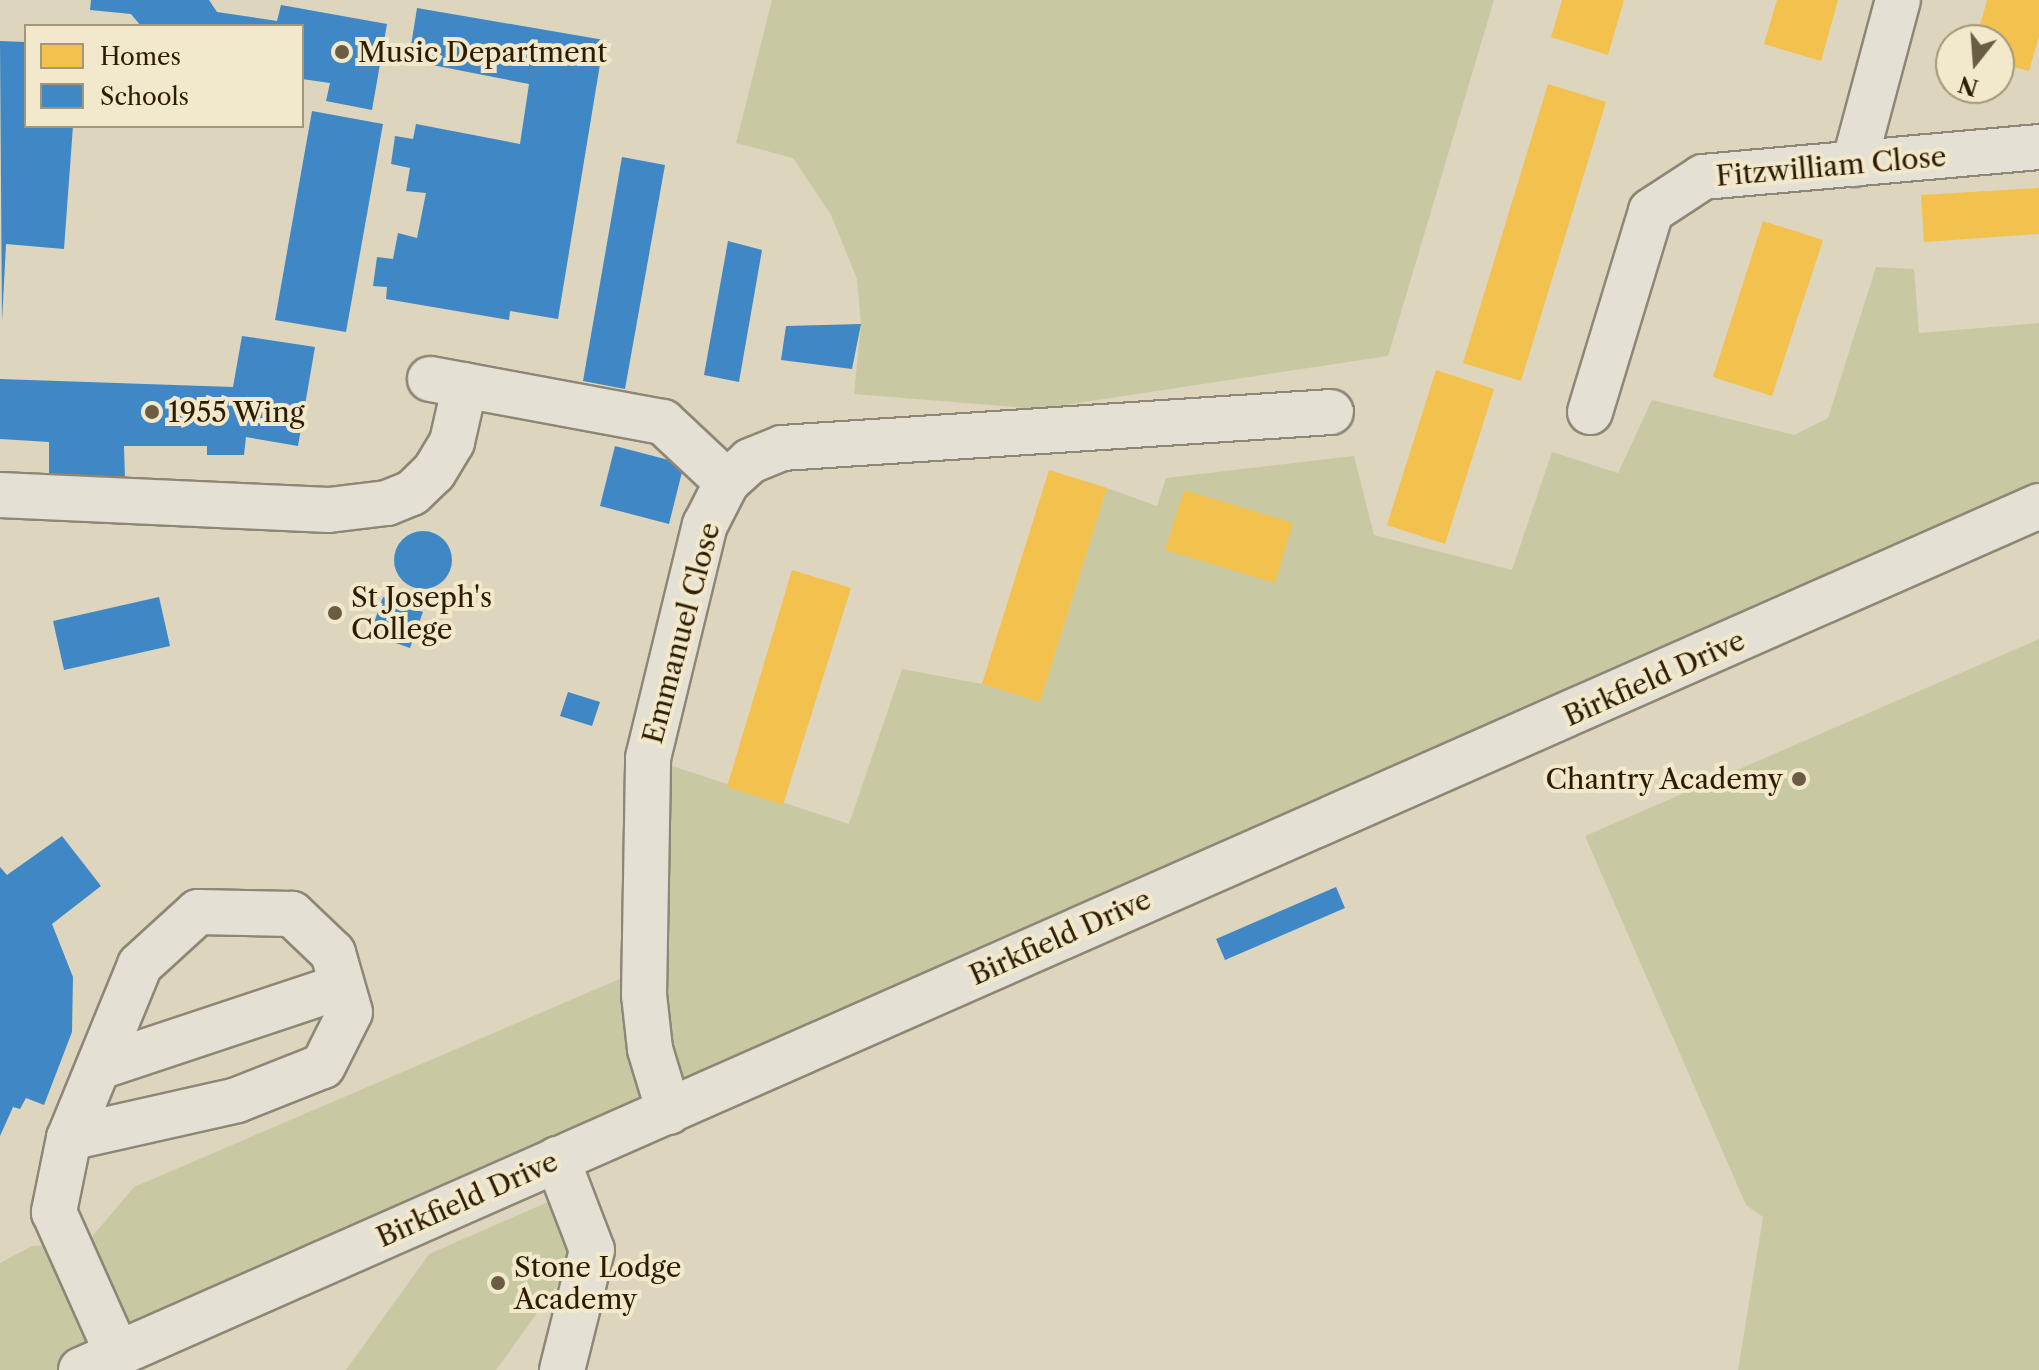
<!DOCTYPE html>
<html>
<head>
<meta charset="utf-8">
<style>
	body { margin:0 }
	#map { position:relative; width:2039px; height:1370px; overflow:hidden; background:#ddd5bd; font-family:"Libre Caslon Text",serif }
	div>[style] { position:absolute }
	.green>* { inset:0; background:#c8c9a2 }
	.homes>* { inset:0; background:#f2c14e }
	.schools>* { inset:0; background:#3f88c5 }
	.round { border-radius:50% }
	.roads { filter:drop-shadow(2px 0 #8e8776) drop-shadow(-2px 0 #8e8776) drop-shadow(0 2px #8e8776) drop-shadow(0 -2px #8e8776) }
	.minor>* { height:44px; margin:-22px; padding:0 22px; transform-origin:22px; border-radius:22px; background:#e4e0d4 }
	.dots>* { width:22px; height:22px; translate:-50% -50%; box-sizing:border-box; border:4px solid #f2e8cb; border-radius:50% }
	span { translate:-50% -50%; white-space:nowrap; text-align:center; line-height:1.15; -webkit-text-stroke:8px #f2e8cb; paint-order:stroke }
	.poi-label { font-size:28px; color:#2e1c01 }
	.left { translate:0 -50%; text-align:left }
	.right { translate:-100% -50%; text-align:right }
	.street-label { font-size:28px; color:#2e1c01 }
	.legend { position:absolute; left:24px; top:24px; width:280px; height:104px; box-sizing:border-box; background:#f2e8cb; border:2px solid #a4967a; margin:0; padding:10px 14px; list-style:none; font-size:24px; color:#2e1c01 }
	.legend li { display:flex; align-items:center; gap:16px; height:40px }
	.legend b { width:40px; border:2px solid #a4967a }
	.north { position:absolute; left:1935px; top:24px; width:80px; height:80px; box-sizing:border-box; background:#f2e8cb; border:2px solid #a4967a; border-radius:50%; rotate:197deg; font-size:22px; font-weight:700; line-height:32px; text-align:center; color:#2e1c01 }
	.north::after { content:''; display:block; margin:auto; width:28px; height:36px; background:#6b5d43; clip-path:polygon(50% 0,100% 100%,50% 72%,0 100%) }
</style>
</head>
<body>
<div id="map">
	<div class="green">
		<i style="clip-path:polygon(772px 0,1494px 0,1388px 356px,1038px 409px,854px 394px,861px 324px,857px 279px,831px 215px,793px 158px,736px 143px)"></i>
		<i style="clip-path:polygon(1876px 267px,1914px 269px,1919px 333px,2039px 323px,2039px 506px,81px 1370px,0 1370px,0 1263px,32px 1246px,85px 1245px,134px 1187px,643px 969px,648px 758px,849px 824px,902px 669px,982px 684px,1040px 702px,1107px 488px,1157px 506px,1166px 478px,1354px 456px,1374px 535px,1512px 570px,1552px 452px,1618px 473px,1652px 400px,1794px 435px,1828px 418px)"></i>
		<i style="clip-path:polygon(2039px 639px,2039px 1370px,1738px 1370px,1763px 1217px,1746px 1205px,1585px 836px)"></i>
		<i style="clip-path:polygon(566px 1194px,577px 1258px,496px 1370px,346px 1370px,429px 1254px)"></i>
	</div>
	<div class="homes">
		<i style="clip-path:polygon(1562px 0,1624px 0,1608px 55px,1551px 37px)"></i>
		<i style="clip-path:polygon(1777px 0,1838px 0,1821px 61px,1764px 44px)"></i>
		<i style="clip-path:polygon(1987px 0,2039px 0,2039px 36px,2029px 71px,1999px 63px,1999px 40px,1976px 40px)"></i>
		<i style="clip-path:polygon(1548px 84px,1606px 102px,1521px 381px,1463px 363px)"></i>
		<i style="clip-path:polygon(2039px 188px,2039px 234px,1924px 242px,1921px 195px)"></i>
		<i style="clip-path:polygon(1763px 221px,1823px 240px,1772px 396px,1713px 377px)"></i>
		<i style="clip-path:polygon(1436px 370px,1494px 389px,1445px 544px,1387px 525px)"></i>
		<i style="clip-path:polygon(1049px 470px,1107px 488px,1040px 702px,982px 684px)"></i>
		<i style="clip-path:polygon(1184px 490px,1293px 523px,1275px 583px,1165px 550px)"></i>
		<i style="clip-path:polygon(792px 570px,851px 588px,783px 805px,727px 787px)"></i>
	</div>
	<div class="schools">
		<i style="clip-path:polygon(91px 0,209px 0,217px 12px,277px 21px,281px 5px,387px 24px,372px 110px,326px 101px,330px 83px,302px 79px,302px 26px,141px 26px,131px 14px,90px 10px)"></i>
		<i style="clip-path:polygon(417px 8px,604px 40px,558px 319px,510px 311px,509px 320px,386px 299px,387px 287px,373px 286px,377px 257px,393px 259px,398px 233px,417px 238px,426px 193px,406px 191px,410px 168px,391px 164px,395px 136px,413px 139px,416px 124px,520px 144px,529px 84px,427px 64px,430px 54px,410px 52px)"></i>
		<i style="clip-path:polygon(0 41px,26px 42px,26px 126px,73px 126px,64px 249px,6px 244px,2px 322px)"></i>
		<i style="clip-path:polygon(312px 111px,383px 124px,346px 332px,275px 320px)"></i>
		<i style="clip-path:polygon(622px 157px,665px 165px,625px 389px,583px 381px)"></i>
		<i style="clip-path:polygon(728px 241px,762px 250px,739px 382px,704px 375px)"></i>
		<i style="clip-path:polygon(861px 324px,852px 369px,781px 360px,786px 326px)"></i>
		<i style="clip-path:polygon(242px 336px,315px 347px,298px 446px,246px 437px,244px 455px,207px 455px,207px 446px,124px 446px,125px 479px,49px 477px,49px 442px,0 439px,0 379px,233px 387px)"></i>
		<i style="clip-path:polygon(615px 446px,684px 464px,669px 524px,600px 506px)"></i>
		<i class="round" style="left:394px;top:531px;width:58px;height:58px"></i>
		<i style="clip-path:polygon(159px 597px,170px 646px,64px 670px,53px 621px)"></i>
		<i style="clip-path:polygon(383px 597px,423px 612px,410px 648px,370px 634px)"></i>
		<i style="clip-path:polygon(568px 692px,600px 702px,592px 726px,560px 716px)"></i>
		<i style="clip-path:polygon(62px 836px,101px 886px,52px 924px,73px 977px,72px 1032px,44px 1105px,26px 1098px,20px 1109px,13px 1107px,0 1136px,0 867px,7px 875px)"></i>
		<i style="clip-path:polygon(1336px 887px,1345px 908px,1225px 960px,1216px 939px)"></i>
	</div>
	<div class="roads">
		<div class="minor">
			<i style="left:1854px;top:164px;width:170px;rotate:-75deg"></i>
			<i style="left:430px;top:379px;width:237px;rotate:10.5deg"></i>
			<i style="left:663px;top:422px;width:88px;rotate:43.2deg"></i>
			<i style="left:1590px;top:412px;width:210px;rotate:-73.1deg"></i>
			<i style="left:1651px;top:211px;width:62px;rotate:-33.2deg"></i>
			<i style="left:1703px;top:177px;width:337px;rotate:-5.1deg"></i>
			<i style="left:0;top:495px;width:329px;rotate:2.6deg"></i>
			<i style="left:329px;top:510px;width:58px;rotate:-6.9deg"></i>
			<i style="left:387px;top:503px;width:27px;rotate:-22deg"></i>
			<i style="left:412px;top:493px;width:30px;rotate:-44deg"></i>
			<i style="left:434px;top:472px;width:35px;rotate:-59deg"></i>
			<i style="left:452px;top:442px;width:58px;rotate:-77.2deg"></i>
			<i style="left:102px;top:1066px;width:253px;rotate:-18.4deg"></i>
			<i style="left:669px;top:1112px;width:66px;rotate:-106.8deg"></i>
			<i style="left:650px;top:1049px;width:54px;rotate:-96.3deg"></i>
			<i style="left:644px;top:995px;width:237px;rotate:-89deg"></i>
			<i style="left:648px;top:758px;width:240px;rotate:-76.3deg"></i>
			<i style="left:705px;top:525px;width:48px;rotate:-62.9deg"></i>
			<i style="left:727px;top:482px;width:31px;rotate:-42deg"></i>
			<i style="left:750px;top:461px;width:35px;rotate:-22deg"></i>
			<i style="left:782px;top:448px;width:550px;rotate:-3.75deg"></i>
			<i style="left:69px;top:1138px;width:172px;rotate:-12.7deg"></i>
			<i style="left:237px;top:1100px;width:92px;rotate:-21.6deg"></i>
			<i style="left:323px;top:1066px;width:60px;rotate:-63.4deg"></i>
			<i style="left:350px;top:1012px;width:61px;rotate:-106.1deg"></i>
			<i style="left:333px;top:953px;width:57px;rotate:-136.4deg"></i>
			<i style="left:292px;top:914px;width:94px;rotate:-178.8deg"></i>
			<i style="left:198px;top:912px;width:79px;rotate:137.6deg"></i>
			<i style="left:140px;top:965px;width:187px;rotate:112.3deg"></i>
			<i style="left:69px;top:1138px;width:76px;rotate:101.5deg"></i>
			<i style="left:54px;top:1212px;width:154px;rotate:65.9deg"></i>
			<i style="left:557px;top:1159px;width:97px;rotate:69deg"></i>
			<i style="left:592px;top:1250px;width:124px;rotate:104deg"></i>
			<i style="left:81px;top:1370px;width:2140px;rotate:-23.81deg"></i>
		</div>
	</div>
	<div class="dots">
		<i style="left:342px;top:52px;background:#6b5d43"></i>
		<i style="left:152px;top:412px;background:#6b5d43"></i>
		<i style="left:335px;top:613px;background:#6b5d43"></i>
		<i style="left:1799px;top:779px;background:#6b5d43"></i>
		<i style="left:498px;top:1283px;background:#6b5d43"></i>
	</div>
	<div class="poi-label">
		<span class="left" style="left:358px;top:52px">Music Department</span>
		<span class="left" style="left:168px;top:412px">1955 Wing</span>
		<span class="left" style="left:351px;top:613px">St Joseph's<br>College</span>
		<span class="right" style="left:1783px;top:779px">Chantry Academy</span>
		<span class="left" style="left:514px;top:1283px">Stone Lodge<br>Academy</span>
	</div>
	<div class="street-label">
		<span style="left:1831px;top:166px;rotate:-5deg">Fitzwilliam Close</span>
		<span style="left:681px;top:633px;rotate:-75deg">Emmanuel Close</span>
		<span style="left:1654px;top:678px;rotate:-24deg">Birkfield Drive</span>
		<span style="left:1060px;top:937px;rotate:-24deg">Birkfield Drive</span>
		<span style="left:467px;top:1199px;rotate:-24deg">Birkfield Drive</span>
	</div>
	<ul class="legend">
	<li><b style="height:22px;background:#f2c14e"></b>Homes</li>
	<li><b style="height:22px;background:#3f88c5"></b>Schools</li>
	</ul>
	<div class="north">N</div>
</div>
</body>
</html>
